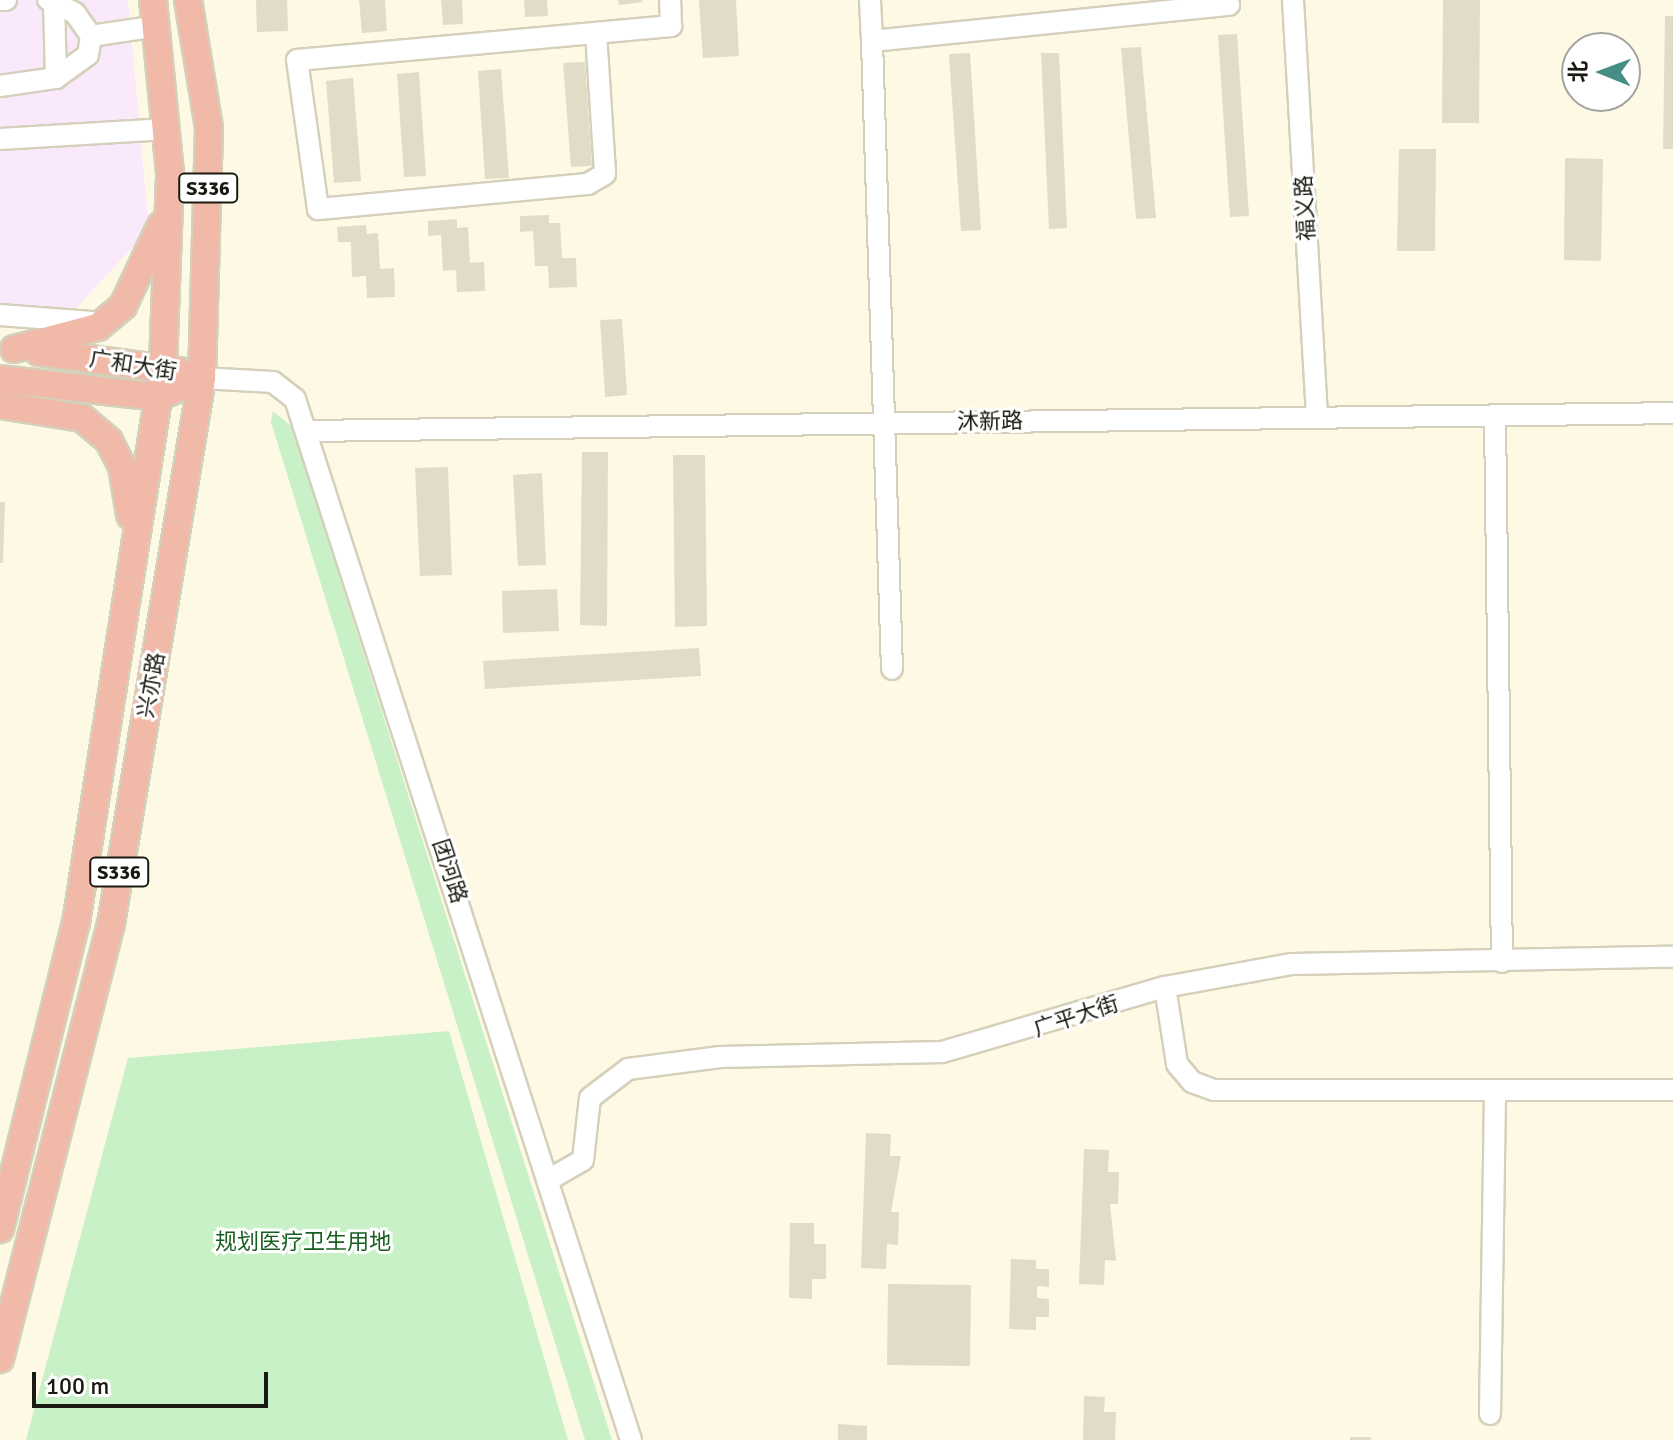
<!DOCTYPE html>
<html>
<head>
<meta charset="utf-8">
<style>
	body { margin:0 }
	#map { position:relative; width:1673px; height:1440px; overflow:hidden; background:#fef9e4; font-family:Signika,"Noto Sans SC",sans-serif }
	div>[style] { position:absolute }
	.commercial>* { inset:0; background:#f9e9fb }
	.green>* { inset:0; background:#c8f1c7 }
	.building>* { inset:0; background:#e1dcc7 }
	.roads { filter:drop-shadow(2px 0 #d5d0bb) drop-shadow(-2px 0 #d5d0bb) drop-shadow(0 2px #d5d0bb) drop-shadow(0 -2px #d5d0bb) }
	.minor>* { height:20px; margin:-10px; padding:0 10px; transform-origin:10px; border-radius:10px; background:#fff }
	.major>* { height:26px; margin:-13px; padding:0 13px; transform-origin:13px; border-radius:13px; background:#f0b9a8 }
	span { translate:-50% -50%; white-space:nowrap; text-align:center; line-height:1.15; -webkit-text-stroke:6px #fff; paint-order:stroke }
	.shield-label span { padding:2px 6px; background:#fff; border:2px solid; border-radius:6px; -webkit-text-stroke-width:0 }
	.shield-label { font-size:20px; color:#1b1a12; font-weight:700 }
	.street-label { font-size:22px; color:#1b1a12 }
	.park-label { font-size:22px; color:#185e1f }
	.north { position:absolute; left:1561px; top:32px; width:80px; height:80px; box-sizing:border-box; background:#fff; border:2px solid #a4a3a0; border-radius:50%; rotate:271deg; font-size:22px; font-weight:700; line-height:32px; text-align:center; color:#1b1a12 }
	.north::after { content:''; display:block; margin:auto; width:28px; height:36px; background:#468d86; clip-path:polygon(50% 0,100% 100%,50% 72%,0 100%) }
	.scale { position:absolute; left:32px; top:1372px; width:236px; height:36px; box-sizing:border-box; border:4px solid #1b1a12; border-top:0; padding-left:10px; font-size:24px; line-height:28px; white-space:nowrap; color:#1b1a12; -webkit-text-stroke:6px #fff; paint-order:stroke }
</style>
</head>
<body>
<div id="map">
	<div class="commercial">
		<i style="clip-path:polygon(0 0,128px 0,149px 230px,60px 325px,0 319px)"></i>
	</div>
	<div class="green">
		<i style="clip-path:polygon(273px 411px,292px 427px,612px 1440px,585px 1440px,271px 422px)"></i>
		<i style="clip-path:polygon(449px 1031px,568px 1440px,26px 1440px,128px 1058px)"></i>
	</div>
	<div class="building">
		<i style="clip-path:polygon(256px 0,287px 0,288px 31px,257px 32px)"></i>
		<i style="clip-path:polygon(359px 0,385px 0,387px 31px,362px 33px)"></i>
		<i style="clip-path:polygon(441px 0,462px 0,463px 24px,443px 25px)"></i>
		<i style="clip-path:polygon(524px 0,547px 0,548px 16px,525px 17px)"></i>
		<i style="clip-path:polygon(618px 0,642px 0,643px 2px,619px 5px)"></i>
		<i style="clip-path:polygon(699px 0,736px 0,739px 56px,703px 58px)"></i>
		<i style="clip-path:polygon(1443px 0,1480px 0,1479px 123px,1442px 123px)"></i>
		<i style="clip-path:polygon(1665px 16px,1673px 16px,1673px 149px,1663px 149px)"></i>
		<i style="clip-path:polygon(1237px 34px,1249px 216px,1230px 217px,1218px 35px)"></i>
		<i style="clip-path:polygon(1141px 47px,1156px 218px,1136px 219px,1121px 48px)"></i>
		<i style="clip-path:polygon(970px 53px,981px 230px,961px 231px,949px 54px)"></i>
		<i style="clip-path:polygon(1041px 53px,1059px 53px,1067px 228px,1049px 229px)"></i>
		<i style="clip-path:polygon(585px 62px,592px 166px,571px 167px,563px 63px)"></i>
		<i style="clip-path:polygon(501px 69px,509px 178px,485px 179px,478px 71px)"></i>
		<i style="clip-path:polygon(419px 72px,426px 176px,404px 177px,397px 74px)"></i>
		<i style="clip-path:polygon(353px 78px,361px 181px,334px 183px,326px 81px)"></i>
		<i style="clip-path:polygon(1399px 149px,1436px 149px,1435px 251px,1397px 251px)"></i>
		<i style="clip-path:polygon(1565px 158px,1603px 159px,1601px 261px,1564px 260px)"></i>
		<i style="clip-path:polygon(549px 215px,549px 223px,560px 223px,562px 258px,576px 258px,577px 287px,549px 288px,548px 266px,535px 266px,533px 231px,520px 232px,520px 216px)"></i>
		<i style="clip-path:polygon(457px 219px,457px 228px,468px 227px,470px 263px,484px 262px,485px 291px,457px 292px,456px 270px,443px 271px,441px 235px,428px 236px,428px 221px)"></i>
		<i style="clip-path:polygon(366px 225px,367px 234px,378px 233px,380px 269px,394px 268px,395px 297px,367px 298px,366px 276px,352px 277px,351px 242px,338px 242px,337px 227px)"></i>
		<i style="clip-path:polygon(622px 319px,627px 395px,605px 397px,600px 320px)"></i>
		<i style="clip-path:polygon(582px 452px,608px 452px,607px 626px,580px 625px)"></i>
		<i style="clip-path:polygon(673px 455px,705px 455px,707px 626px,675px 627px)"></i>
		<i style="clip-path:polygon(448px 467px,452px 575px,420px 576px,415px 468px)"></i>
		<i style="clip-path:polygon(542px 473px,546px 565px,518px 566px,513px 475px)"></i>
		<i style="clip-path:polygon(0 502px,5px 502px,3px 563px,0 563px)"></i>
		<i style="clip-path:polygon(557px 589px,559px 631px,503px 633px,502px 591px)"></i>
		<i style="clip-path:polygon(699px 648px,701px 676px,485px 689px,483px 661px)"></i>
		<i style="clip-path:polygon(866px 1133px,891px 1134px,890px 1156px,901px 1156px,891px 1212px,899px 1212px,898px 1245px,887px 1244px,886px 1269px,861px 1268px)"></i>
		<i style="clip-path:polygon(1084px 1149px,1109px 1150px,1108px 1172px,1119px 1172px,1118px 1204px,1110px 1204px,1116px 1261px,1105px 1260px,1104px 1285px,1079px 1284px)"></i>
		<i style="clip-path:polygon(790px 1223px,814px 1223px,814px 1244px,826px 1244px,826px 1279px,812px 1279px,812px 1299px,789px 1298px)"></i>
		<i style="clip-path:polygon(1011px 1259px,1036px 1260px,1036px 1269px,1049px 1269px,1049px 1287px,1037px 1286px,1037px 1298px,1049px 1299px,1049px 1317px,1036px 1317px,1036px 1330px,1009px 1329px)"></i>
		<i style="clip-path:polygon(888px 1284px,971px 1285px,970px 1366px,887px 1365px)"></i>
		<i style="clip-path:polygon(1084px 1396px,1105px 1397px,1104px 1412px,1116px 1412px,1115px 1440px,1083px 1440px)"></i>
		<i style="clip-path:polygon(838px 1424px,867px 1426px,867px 1440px,838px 1440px)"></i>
		<i style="clip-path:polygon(1350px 1437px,1371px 1437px,1371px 1440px,1350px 1440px)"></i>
	</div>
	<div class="roads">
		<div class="minor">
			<i style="left:0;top:0;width:6px"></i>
			<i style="left:870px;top:0;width:41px;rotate:87.2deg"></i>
			<i style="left:872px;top:41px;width:359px;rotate:-5.8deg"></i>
			<i style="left:1293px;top:0;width:418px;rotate:86.7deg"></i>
			<i style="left:54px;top:2px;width:76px;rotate:88.5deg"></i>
			<i style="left:596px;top:33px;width:141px;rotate:86.3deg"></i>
			<i style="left:605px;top:174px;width:20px;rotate:150deg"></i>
			<i style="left:588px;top:184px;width:271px;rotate:174.7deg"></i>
			<i style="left:318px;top:209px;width:150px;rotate:-98deg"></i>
			<i style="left:297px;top:60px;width:376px;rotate:-5.2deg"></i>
			<i style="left:671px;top:26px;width:26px;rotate:-92deg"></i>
			<i style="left:91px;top:36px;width:68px;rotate:-8.5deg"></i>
			<i style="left:872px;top:41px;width:628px;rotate:88.18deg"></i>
			<i style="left:0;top:86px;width:57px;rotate:-8.1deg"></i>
			<i style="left:56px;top:78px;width:39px;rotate:-36deg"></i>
			<i style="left:88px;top:55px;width:19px;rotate:-81deg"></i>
			<i style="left:91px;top:36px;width:28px;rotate:-125deg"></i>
			<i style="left:75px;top:13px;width:30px;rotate:-154deg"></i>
			<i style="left:0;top:139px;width:167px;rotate:-3.4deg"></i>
			<i style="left:0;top:315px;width:92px;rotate:4.4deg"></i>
			<i style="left:202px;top:378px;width:71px;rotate:3.2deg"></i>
			<i style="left:273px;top:382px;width:28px;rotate:38deg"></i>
			<i style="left:295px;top:399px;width:1094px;rotate:72.11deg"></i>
			<i style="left:1495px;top:415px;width:547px;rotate:89.27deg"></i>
			<i style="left:306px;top:431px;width:1367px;rotate:-0.75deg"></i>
			<i style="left:1165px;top:987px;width:78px;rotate:81.1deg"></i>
			<i style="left:1177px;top:1064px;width:23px;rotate:50deg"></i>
			<i style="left:1192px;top:1082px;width:23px;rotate:20deg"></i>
			<i style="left:1214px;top:1090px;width:459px"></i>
			<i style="left:550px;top:1179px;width:38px;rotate:-30deg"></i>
			<i style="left:583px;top:1160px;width:62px;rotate:-83.6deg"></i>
			<i style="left:590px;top:1098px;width:48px;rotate:-37.3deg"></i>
			<i style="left:628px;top:1069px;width:93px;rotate:-7.4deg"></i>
			<i style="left:720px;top:1057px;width:222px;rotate:-1.3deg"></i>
			<i style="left:942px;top:1052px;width:232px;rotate:-16.3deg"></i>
			<i style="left:1165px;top:987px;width:129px;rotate:-10.3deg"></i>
			<i style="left:1292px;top:964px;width:381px;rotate:-1.1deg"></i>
			<i style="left:1490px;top:1414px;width:323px;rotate:-89.1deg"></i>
		</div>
		<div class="major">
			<i style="left:14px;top:349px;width:87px;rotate:-14.7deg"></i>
			<i style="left:98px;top:327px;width:33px;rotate:-40deg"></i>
			<i style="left:123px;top:306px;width:89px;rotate:-64.9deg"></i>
			<i style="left:39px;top:352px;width:141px;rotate:7.7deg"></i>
			<i style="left:0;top:379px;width:159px;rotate:6.5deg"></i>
			<i style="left:158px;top:397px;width:48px;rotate:-23.4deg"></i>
			<i style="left:0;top:405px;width:83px;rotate:9deg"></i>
			<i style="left:82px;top:418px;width:35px;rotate:40deg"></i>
			<i style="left:109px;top:441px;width:28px;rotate:63deg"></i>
			<i style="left:122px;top:466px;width:50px;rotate:80.7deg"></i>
			<i style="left:0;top:1229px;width:315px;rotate:-76.1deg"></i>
			<i style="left:76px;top:923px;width:563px;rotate:-81.11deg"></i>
			<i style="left:163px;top:367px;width:194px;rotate:-87.9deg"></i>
			<i style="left:170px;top:173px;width:174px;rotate:-95.6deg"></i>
			<i style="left:0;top:1359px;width:449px;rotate:-75.7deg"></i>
			<i style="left:111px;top:924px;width:554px;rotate:-80.54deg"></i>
			<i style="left:202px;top:378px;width:250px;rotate:-88.4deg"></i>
			<i style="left:209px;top:128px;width:130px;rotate:-99.3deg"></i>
		</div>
	</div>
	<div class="shield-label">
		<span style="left:208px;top:188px">S336</span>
		<span style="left:119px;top:872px">S336</span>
	</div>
	<div class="street-label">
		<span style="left:1305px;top:208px;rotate:-93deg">福义路</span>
		<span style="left:133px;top:365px;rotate:9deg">广和大街</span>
		<span style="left:990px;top:421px;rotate:-1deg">沐新路</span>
		<span style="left:151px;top:685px;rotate:-80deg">兴亦路</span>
		<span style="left:450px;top:871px;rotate:72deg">团河路</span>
		<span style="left:1076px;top:1016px;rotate:-18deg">广平大街</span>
	</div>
	<div class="park-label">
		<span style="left:303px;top:1242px">规划医疗卫生用地</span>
	</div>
	<div class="north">北</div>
	<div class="scale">100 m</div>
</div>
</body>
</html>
